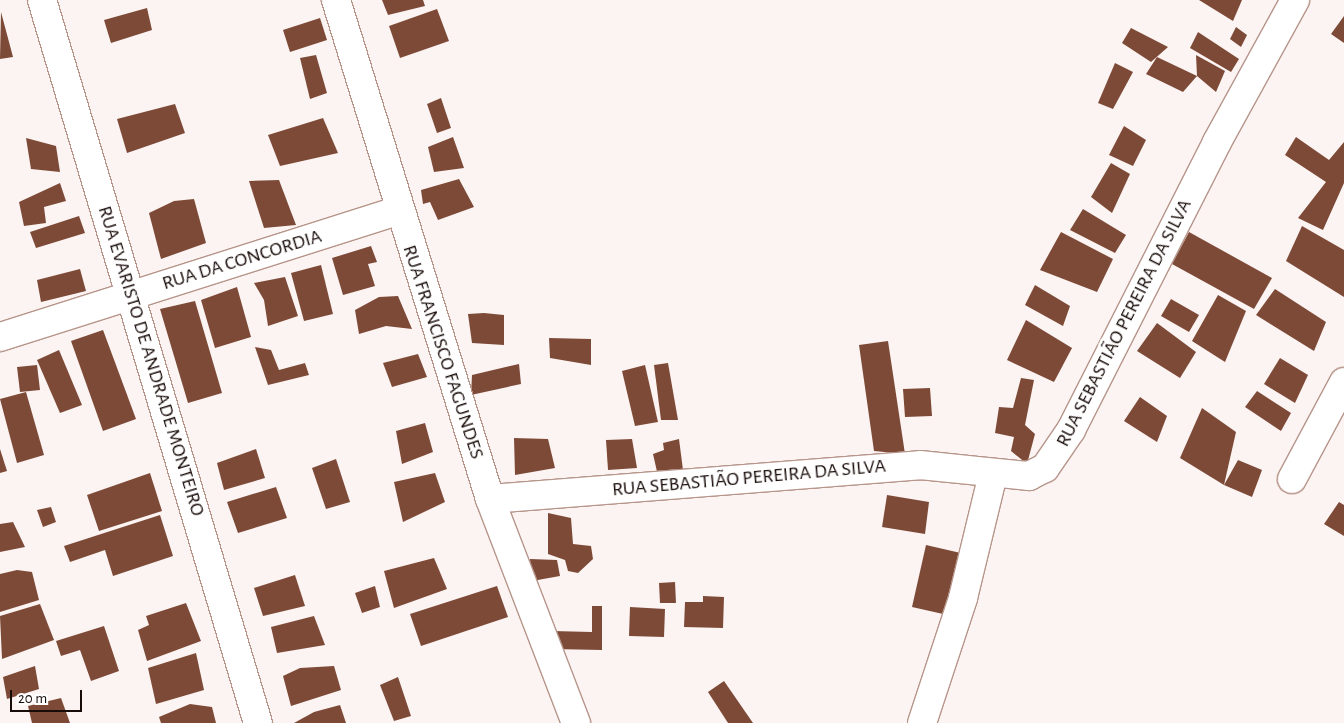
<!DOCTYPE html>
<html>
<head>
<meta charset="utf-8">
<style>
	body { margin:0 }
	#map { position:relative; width:1344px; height:723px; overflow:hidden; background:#fcf4f2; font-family:"Alegreya Sans",sans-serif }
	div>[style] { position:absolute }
	.building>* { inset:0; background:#7e4a38 }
	.roads { filter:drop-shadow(1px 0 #b6958a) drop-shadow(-1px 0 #b6958a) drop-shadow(0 1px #b6958a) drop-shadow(0 -1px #b6958a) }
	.minor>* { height:28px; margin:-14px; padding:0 14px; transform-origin:14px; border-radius:14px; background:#fff }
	span { translate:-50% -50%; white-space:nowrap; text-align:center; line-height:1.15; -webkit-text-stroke:5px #fff; paint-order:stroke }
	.street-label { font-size:20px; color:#180c09 }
	.scale { position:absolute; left:10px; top:690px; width:72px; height:22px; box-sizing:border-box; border:2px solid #180c09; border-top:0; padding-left:6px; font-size:15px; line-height:18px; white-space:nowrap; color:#180c09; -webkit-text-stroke:4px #fff; paint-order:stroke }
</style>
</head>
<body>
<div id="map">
	<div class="building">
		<i style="clip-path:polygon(382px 0,423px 0,425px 6px,388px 15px)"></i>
		<i style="clip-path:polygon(1199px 0,1242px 0,1233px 21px)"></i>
		<i style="clip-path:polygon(147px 8px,152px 30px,111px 43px,104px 20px)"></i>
		<i style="clip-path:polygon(437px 9px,449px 41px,400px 58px,389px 26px)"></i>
		<i style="clip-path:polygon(1px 12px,13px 57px,0 59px)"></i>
		<i style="clip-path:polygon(1344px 16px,1344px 43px,1331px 34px)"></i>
		<i style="clip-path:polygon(320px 18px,327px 40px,290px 52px,283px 30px)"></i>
		<i style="clip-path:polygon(1236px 27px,1247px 35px,1241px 47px,1230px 39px)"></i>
		<i style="clip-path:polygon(1131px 28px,1168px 47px,1151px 62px,1122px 43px)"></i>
		<i style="clip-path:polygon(1198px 32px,1239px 59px,1231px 72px,1190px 48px)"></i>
		<i style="clip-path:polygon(316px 55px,327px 93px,310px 99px,300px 58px)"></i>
		<i style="clip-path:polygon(1196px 55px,1225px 71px,1216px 92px,1197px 76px)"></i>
		<i style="clip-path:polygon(1157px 57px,1197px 76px,1183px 92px,1146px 74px)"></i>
		<i style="clip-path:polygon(1115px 63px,1133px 72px,1113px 109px,1098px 103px)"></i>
		<i style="clip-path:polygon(441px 98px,451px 128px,437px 133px,427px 104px)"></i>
		<i style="clip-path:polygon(175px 104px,185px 133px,127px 153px,117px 119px)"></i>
		<i style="clip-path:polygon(323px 118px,338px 153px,280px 166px,268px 135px)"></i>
		<i style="clip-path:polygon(1124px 126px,1146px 140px,1133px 166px,1109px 155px)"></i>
		<i style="clip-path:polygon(453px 137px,464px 168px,434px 172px,428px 147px)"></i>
		<i style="clip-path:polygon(1296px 137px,1329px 160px,1344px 142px,1344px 183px,1323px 230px,1298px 218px,1326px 182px,1285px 155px)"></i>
		<i style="clip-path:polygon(26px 138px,56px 146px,60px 172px,31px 169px)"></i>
		<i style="clip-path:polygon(1111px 163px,1130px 174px,1112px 213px,1091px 197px)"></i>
		<i style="clip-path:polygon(459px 179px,474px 207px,438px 220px,430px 202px,423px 204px,421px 190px)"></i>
		<i style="clip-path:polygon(279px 180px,296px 225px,264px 228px,249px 181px)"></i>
		<i style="clip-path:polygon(60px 183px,66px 201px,44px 207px,46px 223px,24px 226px,19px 202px)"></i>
		<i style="clip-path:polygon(194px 199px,206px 243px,161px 259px,149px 213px,174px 201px)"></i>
		<i style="clip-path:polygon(1083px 209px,1126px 235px,1115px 253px,1070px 230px)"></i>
		<i style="clip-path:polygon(79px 216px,85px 233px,36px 248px,30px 232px)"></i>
		<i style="clip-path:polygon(1302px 226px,1344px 250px,1344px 297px,1286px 261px)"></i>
		<i style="clip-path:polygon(1061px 232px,1113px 259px,1097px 292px,1040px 270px)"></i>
		<i style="clip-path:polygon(1189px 232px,1272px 278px,1254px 309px,1172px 264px)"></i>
		<i style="clip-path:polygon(371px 246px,377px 262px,368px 264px,375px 286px,343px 295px,332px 258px)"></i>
		<i style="clip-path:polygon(321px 265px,333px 314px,304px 321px,291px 273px)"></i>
		<i style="clip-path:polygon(80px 269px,86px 291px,41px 302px,37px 280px)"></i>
		<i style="clip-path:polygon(285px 277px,298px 316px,268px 326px,264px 300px,254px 283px)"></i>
		<i style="clip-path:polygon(1035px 285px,1070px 306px,1063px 326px,1025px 305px)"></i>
		<i style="clip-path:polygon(237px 287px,251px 337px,215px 348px,201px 300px)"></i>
		<i style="clip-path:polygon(1275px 289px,1326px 322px,1314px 351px,1256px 315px)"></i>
		<i style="clip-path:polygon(1218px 295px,1246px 311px,1225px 362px,1192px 341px)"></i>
		<i style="clip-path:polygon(398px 296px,412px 329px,386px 326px,359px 334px,355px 310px,379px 297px)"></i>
		<i style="clip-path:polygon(1171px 299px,1199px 315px,1189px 332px,1161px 316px)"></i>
		<i style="clip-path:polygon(195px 301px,222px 393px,188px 403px,160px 309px)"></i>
		<i style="clip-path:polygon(484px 313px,504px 315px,504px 345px,472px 343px,468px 314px)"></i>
		<i style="clip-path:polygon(1026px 320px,1072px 348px,1054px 382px,1007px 360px)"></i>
		<i style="clip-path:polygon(1157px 323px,1196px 352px,1180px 378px,1137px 351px)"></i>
		<i style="clip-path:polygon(103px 330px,136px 419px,103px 431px,71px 341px)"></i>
		<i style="clip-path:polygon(549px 338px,591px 339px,591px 365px,550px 358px)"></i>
		<i style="clip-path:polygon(888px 341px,905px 454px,874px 451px,859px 345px)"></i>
		<i style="clip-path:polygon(255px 347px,271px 350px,279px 370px,305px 363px,309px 375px,268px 385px)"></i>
		<i style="clip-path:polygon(59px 350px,82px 405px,60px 413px,37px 360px)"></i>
		<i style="clip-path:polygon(418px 354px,427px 377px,392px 387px,383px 363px)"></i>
		<i style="clip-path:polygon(1280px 358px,1308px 375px,1295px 403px,1264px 384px)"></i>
		<i style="clip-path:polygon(668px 363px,678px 420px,661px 420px,654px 365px)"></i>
		<i style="clip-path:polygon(519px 364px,521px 384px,471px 395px,472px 375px)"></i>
		<i style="clip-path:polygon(37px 365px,40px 390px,20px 392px,17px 367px)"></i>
		<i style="clip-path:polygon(645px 365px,658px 422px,635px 426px,622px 371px)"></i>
		<i style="clip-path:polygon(1021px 378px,1034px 380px,1025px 425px,1035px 434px,1027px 464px,1011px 451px,1014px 437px,995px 433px,999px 407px,1013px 408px)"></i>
		<i style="clip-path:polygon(930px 388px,932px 416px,905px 417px,903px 389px)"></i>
		<i style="clip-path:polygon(1257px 391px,1291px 413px,1281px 431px,1245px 407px)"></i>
		<i style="clip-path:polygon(26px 392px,44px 455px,17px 463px,0 399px)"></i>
		<i style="clip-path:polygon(1140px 397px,1167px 416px,1157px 442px,1124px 421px)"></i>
		<i style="clip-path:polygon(1202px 408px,1236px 432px,1224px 485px,1180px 458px)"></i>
		<i style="clip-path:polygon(425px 423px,433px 452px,402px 464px,396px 431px)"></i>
		<i style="clip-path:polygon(514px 438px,548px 439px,555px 468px,515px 475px)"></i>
		<i style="clip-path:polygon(632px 439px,637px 468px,608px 470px,606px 440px)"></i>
		<i style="clip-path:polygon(679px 439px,683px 470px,658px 476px,653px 454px,664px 450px,663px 443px)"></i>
		<i style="clip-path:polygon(0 449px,7px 471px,0 473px)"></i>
		<i style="clip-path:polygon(256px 449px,265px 478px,224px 490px,217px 463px)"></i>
		<i style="clip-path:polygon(336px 459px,350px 502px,326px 509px,312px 468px)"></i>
		<i style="clip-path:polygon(1238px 460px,1262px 470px,1252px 497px,1224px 485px)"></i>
		<i style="clip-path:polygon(150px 473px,162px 511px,99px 531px,87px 495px)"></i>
		<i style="clip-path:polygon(435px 473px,445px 502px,403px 522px,394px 482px)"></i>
		<i style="clip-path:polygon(276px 487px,287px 518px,238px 533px,227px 502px)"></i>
		<i style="clip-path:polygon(887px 495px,929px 502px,925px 534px,882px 527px)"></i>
		<i style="clip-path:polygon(1339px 502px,1344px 505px,1344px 536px,1324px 524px)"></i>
		<i style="clip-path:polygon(51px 507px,56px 522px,43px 527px,37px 510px)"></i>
		<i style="clip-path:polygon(548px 513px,571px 518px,573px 544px,591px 546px,593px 559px,578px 573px,568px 571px,565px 560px,548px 554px)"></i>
		<i style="clip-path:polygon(160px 515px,173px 556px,113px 576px,105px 550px,70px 562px,64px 546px)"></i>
		<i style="clip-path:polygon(13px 522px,25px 547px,0 552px,0 524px)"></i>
		<i style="clip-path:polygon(926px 545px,965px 554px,952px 616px,912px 607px)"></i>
		<i style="clip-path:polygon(434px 558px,447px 589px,394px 608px,384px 571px)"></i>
		<i style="clip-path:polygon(530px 559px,557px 560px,560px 576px,532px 581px)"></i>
		<i style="clip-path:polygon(17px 570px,32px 572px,39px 600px,0 612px,0 574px)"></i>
		<i style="clip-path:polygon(295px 575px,305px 606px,263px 616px,254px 588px)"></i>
		<i style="clip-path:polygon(675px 582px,676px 603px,660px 603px,659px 583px)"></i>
		<i style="clip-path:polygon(375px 586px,380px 607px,362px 613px,355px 593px)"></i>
		<i style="clip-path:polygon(497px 586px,508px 617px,421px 646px,410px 614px)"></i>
		<i style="clip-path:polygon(703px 596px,724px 597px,723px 628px,684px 627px,685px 602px,703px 602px)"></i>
		<i style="clip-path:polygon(186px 603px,201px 641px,147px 661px,138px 630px,149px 625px,146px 616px)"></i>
		<i style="clip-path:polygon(40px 604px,54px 640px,2px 659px,0 616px)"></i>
		<i style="clip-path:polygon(592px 606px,602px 606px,602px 650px,552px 649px,552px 631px,592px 632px)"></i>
		<i style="clip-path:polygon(630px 607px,665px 609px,664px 637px,629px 636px)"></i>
		<i style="clip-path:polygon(314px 616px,325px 645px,277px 653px,271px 627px)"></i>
		<i style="clip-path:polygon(104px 626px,119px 671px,91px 681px,80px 650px,61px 656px,56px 641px)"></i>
		<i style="clip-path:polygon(196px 653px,204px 690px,156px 704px,148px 668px)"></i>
		<i style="clip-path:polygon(35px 666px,39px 689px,7px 699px,3px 677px)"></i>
		<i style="clip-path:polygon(334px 666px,341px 690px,291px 706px,283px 676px,300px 668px)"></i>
		<i style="clip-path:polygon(398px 677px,411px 716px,394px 721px,380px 685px)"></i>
		<i style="clip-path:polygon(724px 681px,753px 723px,728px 723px,708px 692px)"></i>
		<i style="clip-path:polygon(61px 698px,70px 723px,32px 723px,28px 706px)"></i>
		<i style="clip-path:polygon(190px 704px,212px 707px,216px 723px,161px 723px,159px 717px)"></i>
		<i style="clip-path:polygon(340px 705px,346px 723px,294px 723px,314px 712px)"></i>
	</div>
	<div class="roads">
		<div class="minor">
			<i style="left:42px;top:0;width:755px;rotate:73.37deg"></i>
			<i style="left:336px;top:0;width:522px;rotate:72.85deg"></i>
			<i style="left:490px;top:499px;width:240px;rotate:69deg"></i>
			<i style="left:0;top:337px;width:417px;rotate:-17.6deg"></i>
			<i style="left:1292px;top:479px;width:110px;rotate:-61.8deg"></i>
			<i style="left:490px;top:499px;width:431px;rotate:-4.5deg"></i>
			<i style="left:920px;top:465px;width:110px;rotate:5.8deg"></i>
			<i style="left:1029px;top:476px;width:18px;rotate:-27deg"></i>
			<i style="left:1045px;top:468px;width:46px;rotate:-55.6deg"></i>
			<i style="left:1071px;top:430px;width:323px;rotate:-63.1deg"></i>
			<i style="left:1217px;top:142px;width:162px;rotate:-61.2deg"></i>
			<i style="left:922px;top:723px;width:132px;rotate:-71.8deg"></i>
			<i style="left:963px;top:598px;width:128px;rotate:-76.4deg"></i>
		</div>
	</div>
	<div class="street-label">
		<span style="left:242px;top:260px;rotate:-17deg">RUA DA CONCORDIA</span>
		<span style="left:1124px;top:323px;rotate:-63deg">RUA SEBASTIÃO PEREIRA DA SILVA</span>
		<span style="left:443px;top:352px;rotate:72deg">RUA FRANCISCO FAGUNDES</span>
		<span style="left:151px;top:361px;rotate:73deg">RUA EVARISTO DE ANDRADE MONTEIRO</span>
		<span style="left:749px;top:478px;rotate:-5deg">RUA SEBASTIÃO PEREIRA DA SILVA</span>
	</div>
	<div class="scale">20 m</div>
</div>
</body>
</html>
